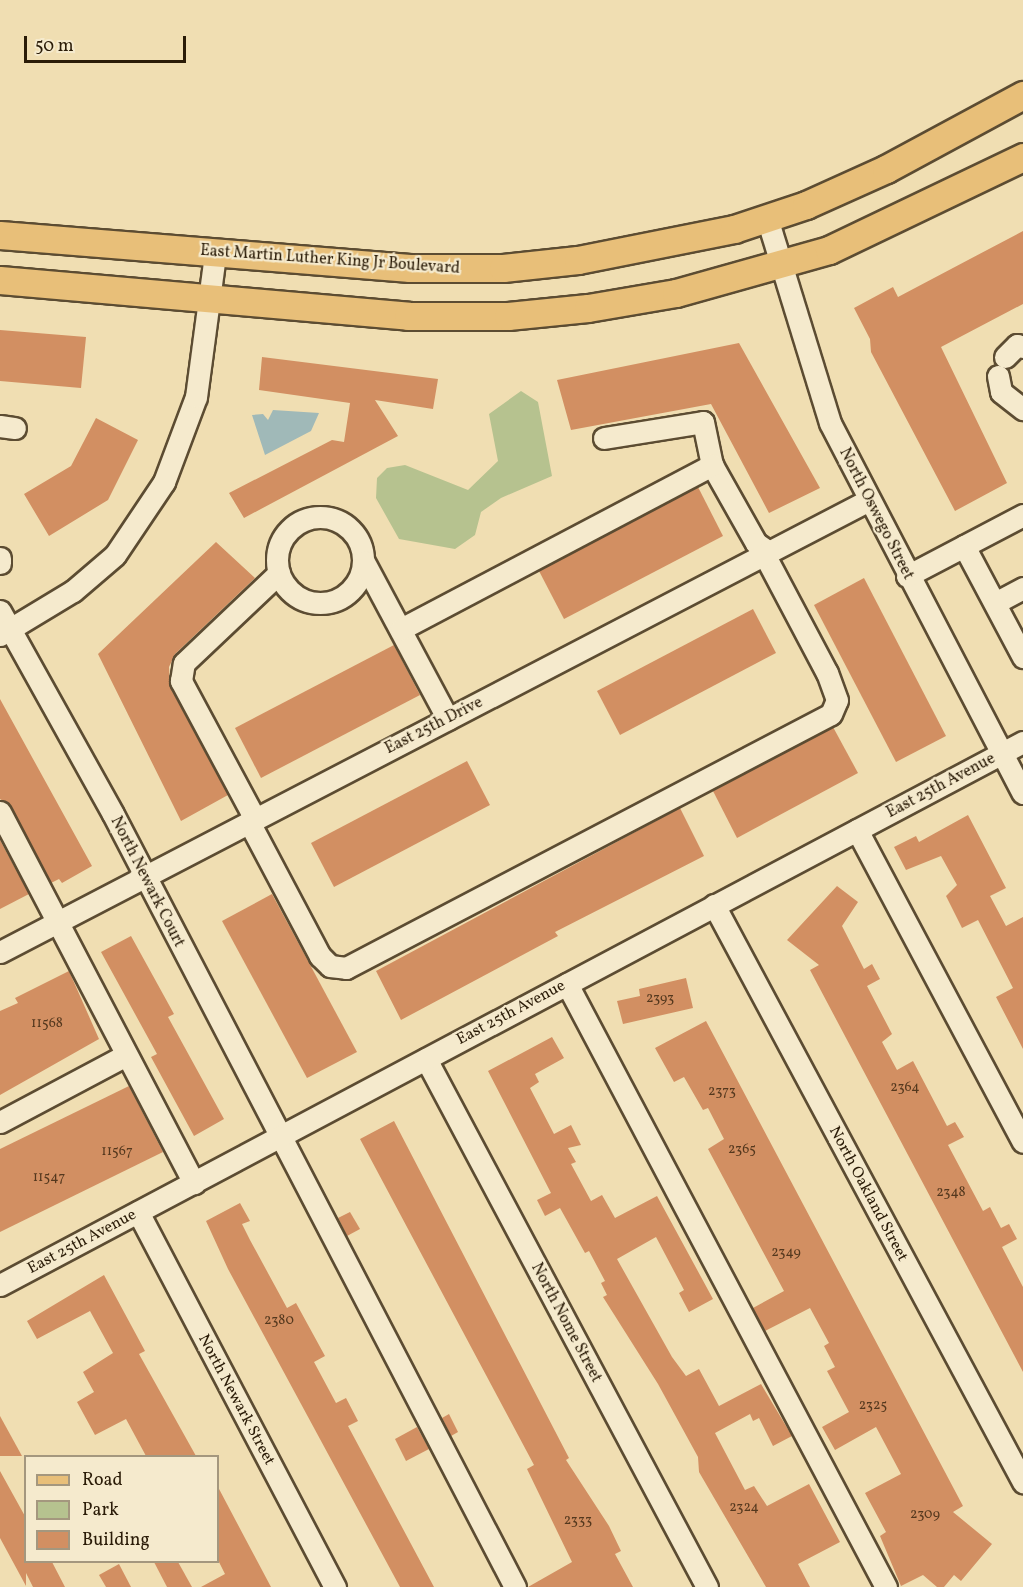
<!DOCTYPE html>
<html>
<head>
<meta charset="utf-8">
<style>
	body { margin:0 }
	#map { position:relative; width:1023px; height:1587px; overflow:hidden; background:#f0deb2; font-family:Vollkorn,serif }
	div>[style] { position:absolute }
	.green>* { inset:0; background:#b6c28f }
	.water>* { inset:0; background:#a0b9b8 }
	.building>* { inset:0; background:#d28f62 }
	.roads { filter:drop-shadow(2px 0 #5c4c32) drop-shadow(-2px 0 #5c4c32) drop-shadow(0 2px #5c4c32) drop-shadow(0 -2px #5c4c32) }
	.minor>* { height:21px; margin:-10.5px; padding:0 10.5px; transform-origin:10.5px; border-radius:10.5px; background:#f5eacd }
	.minor>.ring { margin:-10.5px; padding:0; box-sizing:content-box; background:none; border:21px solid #f5eacd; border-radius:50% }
	.major>* { height:27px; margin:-13.5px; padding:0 13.5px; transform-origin:13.5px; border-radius:13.5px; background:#e8bf79 }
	span { translate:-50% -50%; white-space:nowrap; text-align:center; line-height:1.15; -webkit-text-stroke:4.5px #f5eacd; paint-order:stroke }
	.number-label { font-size:14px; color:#54381e }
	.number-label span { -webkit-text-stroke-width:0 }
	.street-label { font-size:16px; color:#2a1b07 }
	.legend { position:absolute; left:24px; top:1455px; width:195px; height:108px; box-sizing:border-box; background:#f5eacd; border:2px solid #a4977e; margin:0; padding:8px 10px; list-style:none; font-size:18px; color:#2a1b07 }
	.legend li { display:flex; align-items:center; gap:12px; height:30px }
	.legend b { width:30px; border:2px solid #a4977e }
	.scale { position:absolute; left:24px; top:36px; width:162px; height:27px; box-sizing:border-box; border:3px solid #2a1b07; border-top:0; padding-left:8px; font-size:18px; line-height:21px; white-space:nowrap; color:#2a1b07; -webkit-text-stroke:4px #f5eacd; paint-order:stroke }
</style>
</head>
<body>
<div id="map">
	<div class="green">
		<i style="clip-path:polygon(521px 391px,538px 402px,552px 476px,501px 498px,481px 512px,475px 535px,455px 549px,399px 539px,376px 498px,377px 478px,387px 468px,405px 465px,468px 490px,498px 461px,489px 414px)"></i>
	</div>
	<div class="water">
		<i style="clip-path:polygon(273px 410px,319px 413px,311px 431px,265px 455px,252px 415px,263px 414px,268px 420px)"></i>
	</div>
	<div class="building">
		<i style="clip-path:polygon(1023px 231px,1023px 304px,941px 347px,1007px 483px,955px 511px,871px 352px,870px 339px,854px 308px,893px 287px,898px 297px)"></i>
		<i style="clip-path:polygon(0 330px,86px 337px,81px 388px,0 381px)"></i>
		<i style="clip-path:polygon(739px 343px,820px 488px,769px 513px,711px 404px,571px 430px,557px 380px)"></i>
		<i style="clip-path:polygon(262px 357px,438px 379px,433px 409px,375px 400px,398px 436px,244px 518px,229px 493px,332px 440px,344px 442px,350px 403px,259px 390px)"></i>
		<i style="clip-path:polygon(96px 418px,138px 440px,108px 500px,49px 536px,24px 494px,71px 466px)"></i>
		<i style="clip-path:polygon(698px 487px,723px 536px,564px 619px,539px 571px)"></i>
		<i style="clip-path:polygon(216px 542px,255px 578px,175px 654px,169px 667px,170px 687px,228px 795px,181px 821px,98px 654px)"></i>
		<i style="clip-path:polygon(864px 578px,946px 736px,896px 762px,814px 605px)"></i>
		<i style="clip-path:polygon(753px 609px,776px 653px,620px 735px,597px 691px)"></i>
		<i style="clip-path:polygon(394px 645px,420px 695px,261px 778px,235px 728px)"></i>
		<i style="clip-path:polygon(0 699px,92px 866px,62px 883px,59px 879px,51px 883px,11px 806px,0 799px)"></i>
		<i style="clip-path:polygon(833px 727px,858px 773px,737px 838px,713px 791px)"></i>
		<i style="clip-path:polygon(467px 761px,490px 805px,334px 887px,311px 843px)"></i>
		<i style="clip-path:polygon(680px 808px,704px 856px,555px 932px,558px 936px,401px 1020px,376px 971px)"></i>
		<i style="clip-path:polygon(968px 815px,1006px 888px,990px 896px,1006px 926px,1023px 917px,1023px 1049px,996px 997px,1013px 988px,978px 920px,962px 928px,946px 896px,957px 885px,941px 856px,906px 870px,894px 847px,916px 836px,919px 842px)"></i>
		<i style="clip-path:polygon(0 840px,29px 894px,0 909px)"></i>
		<i style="clip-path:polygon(837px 886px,858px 902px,842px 926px,864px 969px,872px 964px,880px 979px,867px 986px,892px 1034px,882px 1042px,897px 1070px,913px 1061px,947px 1126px,955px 1122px,964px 1137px,948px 1145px,983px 1211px,990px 1207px,1001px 1228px,1009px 1224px,1017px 1239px,1002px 1247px,1023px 1287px,1023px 1372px,810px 970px,819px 965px,787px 940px)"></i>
		<i style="clip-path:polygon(272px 894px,357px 1052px,307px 1078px,222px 921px)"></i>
		<i style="clip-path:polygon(131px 936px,174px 1014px,168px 1017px,224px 1119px,194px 1136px,151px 1057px,157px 1054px,101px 952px)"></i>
		<i style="clip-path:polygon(69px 971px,99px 1039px,0 1095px,0 1011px,18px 1003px,15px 998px)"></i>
		<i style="clip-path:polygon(686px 978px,693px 1008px,623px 1024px,617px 1001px,640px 996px,639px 989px)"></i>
		<i style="clip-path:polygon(706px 1021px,963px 1506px,953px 1512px,992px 1544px,961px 1581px,954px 1575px,944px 1587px,937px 1587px,923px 1575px,901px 1586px,880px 1536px,886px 1532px,865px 1493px,901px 1474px,876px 1427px,835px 1450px,822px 1427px,849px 1412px,827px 1371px,835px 1367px,824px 1346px,829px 1343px,810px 1308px,765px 1331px,753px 1308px,784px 1291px,708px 1149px,724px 1139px,708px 1108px,703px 1110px,684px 1077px,674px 1082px,655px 1048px)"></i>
		<i style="clip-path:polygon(552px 1037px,564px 1058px,535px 1074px,539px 1082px,530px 1088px,554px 1134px,571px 1125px,581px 1145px,568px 1148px,576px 1162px,571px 1164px,591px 1201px,602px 1195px,615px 1218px,657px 1196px,713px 1299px,689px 1312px,679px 1293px,684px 1290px,656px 1237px,617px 1259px,672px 1357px,686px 1376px,699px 1369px,719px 1406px,761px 1384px,792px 1436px,773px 1446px,759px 1418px,753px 1421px,750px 1414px,715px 1433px,745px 1490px,754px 1486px,767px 1506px,809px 1484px,840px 1542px,798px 1564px,810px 1587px,766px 1587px,699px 1472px,698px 1457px,658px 1384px,603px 1297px,607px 1295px,601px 1283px,605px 1281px,589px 1251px,585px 1253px,560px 1208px,545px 1216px,537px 1200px,551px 1193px,488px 1071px)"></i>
		<i style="clip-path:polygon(129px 1086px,163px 1152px,0 1232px,0 1149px)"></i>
		<i style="clip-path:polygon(394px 1121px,569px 1458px,566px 1460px,609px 1526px,621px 1551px,615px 1554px,633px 1587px,528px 1587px,572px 1562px,527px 1469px,534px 1465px,360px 1139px)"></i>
		<i style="clip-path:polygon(240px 1203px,250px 1221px,242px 1224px,250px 1240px,287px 1308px,296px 1303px,325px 1356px,314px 1362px,336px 1403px,346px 1398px,358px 1421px,348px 1426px,434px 1587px,400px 1587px,228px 1269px,206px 1221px)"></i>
		<i style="clip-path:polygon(350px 1212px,360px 1229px,347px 1236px,338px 1218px)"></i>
		<i style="clip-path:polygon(104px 1275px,145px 1351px,139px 1354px,196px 1456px,146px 1456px,126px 1419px,95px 1435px,77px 1402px,94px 1392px,83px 1372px,113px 1353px,90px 1311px,37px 1339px,27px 1321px)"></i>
		<i style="clip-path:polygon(449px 1414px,458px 1432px,451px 1436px,442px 1418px)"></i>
		<i style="clip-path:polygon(0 1416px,22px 1456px,0 1456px)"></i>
		<i style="clip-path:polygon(417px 1427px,429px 1449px,406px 1461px,395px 1439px)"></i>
		<i style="clip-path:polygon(0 1471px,26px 1518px,26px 1562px,52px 1562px,65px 1587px,33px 1587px,26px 1573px,26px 1586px,0 1538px)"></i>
		<i style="clip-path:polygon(218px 1487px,246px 1540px,271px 1587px,201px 1587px,225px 1574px,218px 1560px)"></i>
		<i style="clip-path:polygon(154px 1562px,178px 1562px,192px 1587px,167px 1587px)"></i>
		<i style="clip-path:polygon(119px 1564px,131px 1587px,106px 1587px,99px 1575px)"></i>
	</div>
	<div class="roads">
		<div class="minor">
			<i style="left:767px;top:218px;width:214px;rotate:72.9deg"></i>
			<i style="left:830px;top:423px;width:417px;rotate:62.5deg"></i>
			<i style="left:1005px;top:357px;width:17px;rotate:-45deg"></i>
			<i style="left:1017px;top:345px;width:6px;rotate:18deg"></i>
			<i style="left:998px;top:376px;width:16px;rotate:79deg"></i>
			<i style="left:1001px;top:392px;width:28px;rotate:38deg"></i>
			<i style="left:0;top:426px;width:15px;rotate:8deg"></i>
			<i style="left:604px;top:438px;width:100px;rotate:-9.2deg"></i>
			<i style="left:703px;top:422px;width:44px;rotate:78.2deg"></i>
			<i style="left:712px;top:465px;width:90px;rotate:60.6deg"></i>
			<i style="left:756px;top:543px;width:16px;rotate:35deg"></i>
			<i class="ring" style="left:277px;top:517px;width:65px;height:65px"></i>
			<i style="left:964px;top:546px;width:126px;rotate:62deg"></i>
			<i style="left:0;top:558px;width:5px;rotate:90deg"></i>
			<i style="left:364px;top:562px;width:178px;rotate:61.9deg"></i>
			<i style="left:907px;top:576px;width:131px;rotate:-27.7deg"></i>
			<i style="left:995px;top:603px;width:32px;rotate:-28deg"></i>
			<i style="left:0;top:611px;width:232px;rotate:60.9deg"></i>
			<i style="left:113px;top:814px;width:871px;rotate:62.52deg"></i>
			<i style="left:401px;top:629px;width:352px;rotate:-27.8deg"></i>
			<i style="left:0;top:635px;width:85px;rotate:-31.1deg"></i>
			<i style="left:73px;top:591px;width:55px;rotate:-40.6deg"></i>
			<i style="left:115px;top:555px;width:88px;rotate:-56.1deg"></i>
			<i style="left:164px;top:482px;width:91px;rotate:-69.4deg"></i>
			<i style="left:196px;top:397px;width:144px;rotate:-82.4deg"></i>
			<i style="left:0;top:812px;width:419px;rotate:62.4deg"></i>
			<i style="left:255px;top:819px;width:157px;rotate:-118.2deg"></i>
			<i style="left:181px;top:681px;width:18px;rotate:-81deg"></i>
			<i style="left:184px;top:663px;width:131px;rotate:-43.5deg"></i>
			<i style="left:249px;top:822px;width:152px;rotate:62.1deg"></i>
			<i style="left:320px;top:956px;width:14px;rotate:45deg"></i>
			<i style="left:330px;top:966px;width:16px;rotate:7deg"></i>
			<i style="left:346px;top:968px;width:547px;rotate:-27.64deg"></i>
			<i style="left:831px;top:714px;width:15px;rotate:-67deg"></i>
			<i style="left:837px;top:700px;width:29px;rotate:-110deg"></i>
			<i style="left:827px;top:673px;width:135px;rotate:-117.9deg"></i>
			<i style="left:857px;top:830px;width:353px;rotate:62deg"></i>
			<i style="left:714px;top:905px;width:655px;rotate:61.83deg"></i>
			<i style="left:0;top:952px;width:977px;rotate:-27.48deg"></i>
			<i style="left:567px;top:984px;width:682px;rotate:62.12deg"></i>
			<i style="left:426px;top:1059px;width:598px;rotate:61.98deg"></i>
			<i style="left:0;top:1122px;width:143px;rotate:-28deg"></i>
			<i style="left:138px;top:1212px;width:424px;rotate:62.3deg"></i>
			<i style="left:0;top:1285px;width:1158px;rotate:-27.96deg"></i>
		</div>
		<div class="major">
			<i style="left:0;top:235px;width:411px;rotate:4.6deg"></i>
			<i style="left:410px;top:268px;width:93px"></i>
			<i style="left:503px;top:268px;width:75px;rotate:-6.1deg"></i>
			<i style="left:578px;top:260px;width:159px;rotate:-11.2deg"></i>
			<i style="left:734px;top:229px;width:76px;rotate:-18.4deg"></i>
			<i style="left:806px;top:205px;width:88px;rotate:-24.2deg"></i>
			<i style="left:886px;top:169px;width:156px;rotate:-28.4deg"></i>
			<i style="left:0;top:280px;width:410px;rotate:5deg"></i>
			<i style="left:408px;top:316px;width:100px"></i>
			<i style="left:508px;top:316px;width:80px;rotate:-5.7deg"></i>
			<i style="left:588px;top:308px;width:89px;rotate:-9.7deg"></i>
			<i style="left:676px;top:293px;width:159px;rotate:-15.7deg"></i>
			<i style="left:829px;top:250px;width:215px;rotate:-25.6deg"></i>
		</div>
	</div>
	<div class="number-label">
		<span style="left:660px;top:999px">2393</span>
		<span style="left:47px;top:1024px">11568</span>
		<span style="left:905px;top:1088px">2364</span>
		<span style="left:722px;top:1092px">2373</span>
		<span style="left:742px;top:1150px">2365</span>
		<span style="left:117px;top:1152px">11567</span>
		<span style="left:49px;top:1178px">11547</span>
		<span style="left:951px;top:1193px">2348</span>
		<span style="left:786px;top:1253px">2349</span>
		<span style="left:279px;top:1321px">2380</span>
		<span style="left:873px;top:1406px">2325</span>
		<span style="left:744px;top:1508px">2324</span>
		<span style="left:925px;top:1515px">2309</span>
		<span style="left:578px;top:1521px">2333</span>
	</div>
	<div class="street-label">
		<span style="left:330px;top:260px;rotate:4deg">East Martin Luther King Jr Boulevard</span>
		<span style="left:876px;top:514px;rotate:63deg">North Oswego Street</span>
		<span style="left:434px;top:726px;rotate:-27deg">East 25th Drive</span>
		<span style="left:941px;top:786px;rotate:-28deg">East 25th Avenue</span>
		<span style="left:147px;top:882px;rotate:63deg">North Newark Court</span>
		<span style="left:511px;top:1013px;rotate:-28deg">East 25th Avenue</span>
		<span style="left:868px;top:1194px;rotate:62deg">North Oakland Street</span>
		<span style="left:82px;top:1242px;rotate:-28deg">East 25th Avenue</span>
		<span style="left:566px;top:1323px;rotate:62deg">North Nome Street</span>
		<span style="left:236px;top:1400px;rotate:62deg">North Newark Street</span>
	</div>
	<ul class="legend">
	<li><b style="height:8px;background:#e8bf79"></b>Road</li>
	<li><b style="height:16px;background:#b6c28f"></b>Park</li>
	<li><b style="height:16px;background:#d28f62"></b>Building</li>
	</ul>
	<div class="scale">50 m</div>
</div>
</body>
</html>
